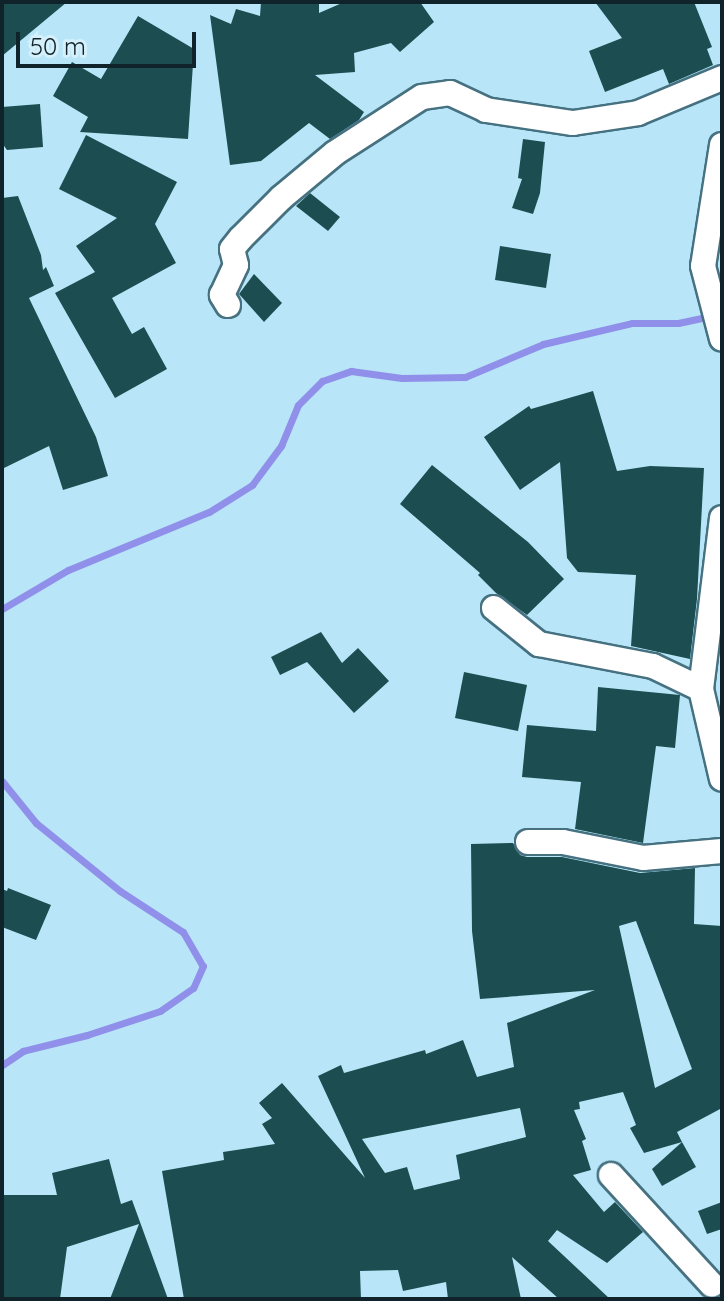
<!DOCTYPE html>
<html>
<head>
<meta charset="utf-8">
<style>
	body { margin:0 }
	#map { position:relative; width:724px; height:1301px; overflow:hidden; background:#b8e6f8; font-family:Quicksand,sans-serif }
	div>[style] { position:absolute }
	.stream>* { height:7px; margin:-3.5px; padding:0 3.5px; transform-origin:3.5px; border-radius:3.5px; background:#9090ea }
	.building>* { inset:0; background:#1c4e51 }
	.roads { filter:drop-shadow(2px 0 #467180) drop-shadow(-2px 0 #467180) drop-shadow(0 2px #467180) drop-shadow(0 -2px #467180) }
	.minor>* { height:24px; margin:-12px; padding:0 12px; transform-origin:12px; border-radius:12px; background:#fff }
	span { translate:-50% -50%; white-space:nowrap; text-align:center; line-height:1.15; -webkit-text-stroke:8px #d5f0fb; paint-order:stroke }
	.frame { position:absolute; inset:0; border:4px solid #11232a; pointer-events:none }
	.scale { position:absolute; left:16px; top:32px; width:180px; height:36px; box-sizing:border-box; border:4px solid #11232a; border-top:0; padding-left:10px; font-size:24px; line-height:28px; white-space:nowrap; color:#11232a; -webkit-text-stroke:6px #d5f0fb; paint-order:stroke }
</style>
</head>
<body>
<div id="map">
	<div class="stream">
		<i style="left:2px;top:609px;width:77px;rotate:-30.6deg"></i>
		<i style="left:68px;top:570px;width:152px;rotate:-22.4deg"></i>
		<i style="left:209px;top:512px;width:51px;rotate:-32.1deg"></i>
		<i style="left:252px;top:485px;width:49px;rotate:-53.4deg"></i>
		<i style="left:281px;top:446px;width:44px;rotate:-67.5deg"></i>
		<i style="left:298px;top:405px;width:34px;rotate:-45deg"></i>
		<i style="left:322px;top:381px;width:31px;rotate:-19deg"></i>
		<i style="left:351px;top:371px;width:51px;rotate:7.8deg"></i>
		<i style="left:402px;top:378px;width:63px;rotate:-0.9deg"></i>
		<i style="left:465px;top:377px;width:85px;rotate:-22.9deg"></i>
		<i style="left:543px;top:344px;width:91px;rotate:-13.3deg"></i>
		<i style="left:632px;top:323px;width:46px"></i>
		<i style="left:678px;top:323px;width:35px;rotate:-12deg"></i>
		<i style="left:2px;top:781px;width:54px;rotate:51deg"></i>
		<i style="left:36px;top:823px;width:108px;rotate:39deg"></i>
		<i style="left:120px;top:891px;width:75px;rotate:33.1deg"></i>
		<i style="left:183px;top:932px;width:39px;rotate:60deg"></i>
		<i style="left:203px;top:966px;width:24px;rotate:114deg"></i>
		<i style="left:193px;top:988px;width:40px;rotate:145.1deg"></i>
		<i style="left:160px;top:1011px;width:77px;rotate:161.8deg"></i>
		<i style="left:87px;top:1035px;width:66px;rotate:166deg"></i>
		<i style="left:23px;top:1051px;width:25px;rotate:146deg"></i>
	</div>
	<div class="building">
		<i style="clip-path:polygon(2px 2px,67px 2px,2px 56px)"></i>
		<i style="clip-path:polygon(261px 2px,319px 2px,319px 13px,342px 3px,420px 2px,434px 22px,400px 52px,391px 43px,354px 53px,355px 72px,315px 75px,364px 112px,359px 120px,330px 139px,309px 123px,261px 161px,230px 165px,210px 15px,231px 24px,236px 9px,260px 16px)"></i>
		<i style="clip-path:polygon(595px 2px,694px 2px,712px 47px,707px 49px,713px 65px,669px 84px,663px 69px,605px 92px,589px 51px,622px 38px)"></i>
		<i style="clip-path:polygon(138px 16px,194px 49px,188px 139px,80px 132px,88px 117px,53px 96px,72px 62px,101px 79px)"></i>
		<i style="clip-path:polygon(40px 104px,43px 147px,7px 150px,2px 143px,2px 107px)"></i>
		<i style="clip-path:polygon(86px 135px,177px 182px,155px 224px,176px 263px,112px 298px,132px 334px,144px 327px,167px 369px,115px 398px,55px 293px,95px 272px,76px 246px,117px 218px,59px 189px)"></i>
		<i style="clip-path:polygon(523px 139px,545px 142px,540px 193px,533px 214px,512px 208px,522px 179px,518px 178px)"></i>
		<i style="clip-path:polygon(310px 193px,340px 217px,328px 231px,296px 206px)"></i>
		<i style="clip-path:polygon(18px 196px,41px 255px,43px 270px,46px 267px,54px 286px,29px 298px,96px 437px,108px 476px,63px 490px,49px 446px,2px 469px,2px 198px)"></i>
		<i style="clip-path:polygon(500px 246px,551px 254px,546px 288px,495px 280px)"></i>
		<i style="clip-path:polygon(254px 274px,282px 303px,264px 322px,239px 294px)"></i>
		<i style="clip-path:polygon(593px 391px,617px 471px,650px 466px,704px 468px,697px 599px,690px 659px,631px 646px,636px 575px,578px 572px,567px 558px,560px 462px,520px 490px,484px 437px,529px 406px,531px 409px)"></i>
		<i style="clip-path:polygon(432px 465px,528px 542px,564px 579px,527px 615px,496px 593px,478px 575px,480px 573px,400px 504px)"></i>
		<i style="clip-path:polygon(321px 632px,342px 663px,358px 648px,389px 681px,354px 713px,307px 662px,280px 675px,271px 657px)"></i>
		<i style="clip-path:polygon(464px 672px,527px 685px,518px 731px,455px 718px)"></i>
		<i style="clip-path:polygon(598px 687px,680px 695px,675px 748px,656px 746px,643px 843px,575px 829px,581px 782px,522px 777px,527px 725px,596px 731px)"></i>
		<i style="clip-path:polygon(evenodd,513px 843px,520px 855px,527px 857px,562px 857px,640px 873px,695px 868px,694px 924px,722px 926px,722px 1108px,677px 1132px,682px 1142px,644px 1153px,630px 1128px,636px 1125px,623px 1092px,579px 1102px,580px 1109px,574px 1110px,586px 1139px,582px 1141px,591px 1170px,573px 1175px,604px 1212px,615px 1202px,643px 1232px,607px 1263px,557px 1230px,548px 1241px,610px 1299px,559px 1299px,512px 1257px,521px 1299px,448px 1299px,446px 1282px,403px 1291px,398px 1270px,360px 1271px,361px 1299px,184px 1299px,162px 1171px,224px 1160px,223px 1152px,275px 1144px,262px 1124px,272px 1118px,259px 1103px,282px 1083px,365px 1178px,318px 1076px,341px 1065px,344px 1073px,425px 1050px,426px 1054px,463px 1040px,477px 1077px,514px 1067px,507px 1023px,595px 990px,480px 999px,472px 931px,471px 844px,513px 843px,636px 921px,692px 1069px,655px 1088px,619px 926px,636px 921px,513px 843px,520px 1108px,526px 1137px,456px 1155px,460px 1179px,414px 1190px,407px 1167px,385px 1173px,362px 1139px,520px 1108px)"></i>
		<i style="clip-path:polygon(8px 888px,51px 905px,36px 940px,2px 927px,2px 889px,7px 891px)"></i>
		<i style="clip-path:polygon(682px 1142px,696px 1167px,662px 1186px,652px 1169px)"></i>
		<i style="clip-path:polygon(109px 1159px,121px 1204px,132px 1200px,168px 1299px,110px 1299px,139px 1224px,67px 1247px,60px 1299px,2px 1299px,2px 1195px,57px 1195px,52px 1173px)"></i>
		<i style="clip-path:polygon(722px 1202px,722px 1229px,707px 1234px,698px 1211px)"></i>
	</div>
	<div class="roads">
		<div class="minor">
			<i style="left:722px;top:145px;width:122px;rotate:98.9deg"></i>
			<i style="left:703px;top:266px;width:75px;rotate:75.4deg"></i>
			<i style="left:228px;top:305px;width:12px;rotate:-121deg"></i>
			<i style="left:222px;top:295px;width:33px;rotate:-65deg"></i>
			<i style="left:236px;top:265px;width:16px;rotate:-104deg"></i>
			<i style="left:232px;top:249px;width:14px;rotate:-51deg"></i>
			<i style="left:241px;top:238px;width:57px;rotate:-45deg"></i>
			<i style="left:281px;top:198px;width:70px;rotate:-39.8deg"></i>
			<i style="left:335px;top:153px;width:103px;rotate:-32.8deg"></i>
			<i style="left:422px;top:97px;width:28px;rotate:-8deg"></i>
			<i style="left:450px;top:93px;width:40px;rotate:25deg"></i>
			<i style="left:486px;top:110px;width:88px;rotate:8.5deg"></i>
			<i style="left:573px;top:123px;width:66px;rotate:-8.7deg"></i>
			<i style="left:638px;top:113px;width:91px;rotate:-22.6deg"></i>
			<i style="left:722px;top:518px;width:172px;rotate:97deg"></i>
			<i style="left:701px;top:689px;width:92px;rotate:76.9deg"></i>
			<i style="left:494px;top:608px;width:58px;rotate:38.7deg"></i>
			<i style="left:539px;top:644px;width:116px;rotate:10.9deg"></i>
			<i style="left:653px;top:666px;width:53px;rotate:25.6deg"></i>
			<i style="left:528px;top:842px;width:35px"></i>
			<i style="left:563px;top:842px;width:82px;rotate:11.3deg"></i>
			<i style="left:643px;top:858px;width:79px;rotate:-5.1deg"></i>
			<i style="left:611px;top:1175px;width:149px;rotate:47.4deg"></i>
		</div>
	</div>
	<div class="frame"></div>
	<div class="scale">50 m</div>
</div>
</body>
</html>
